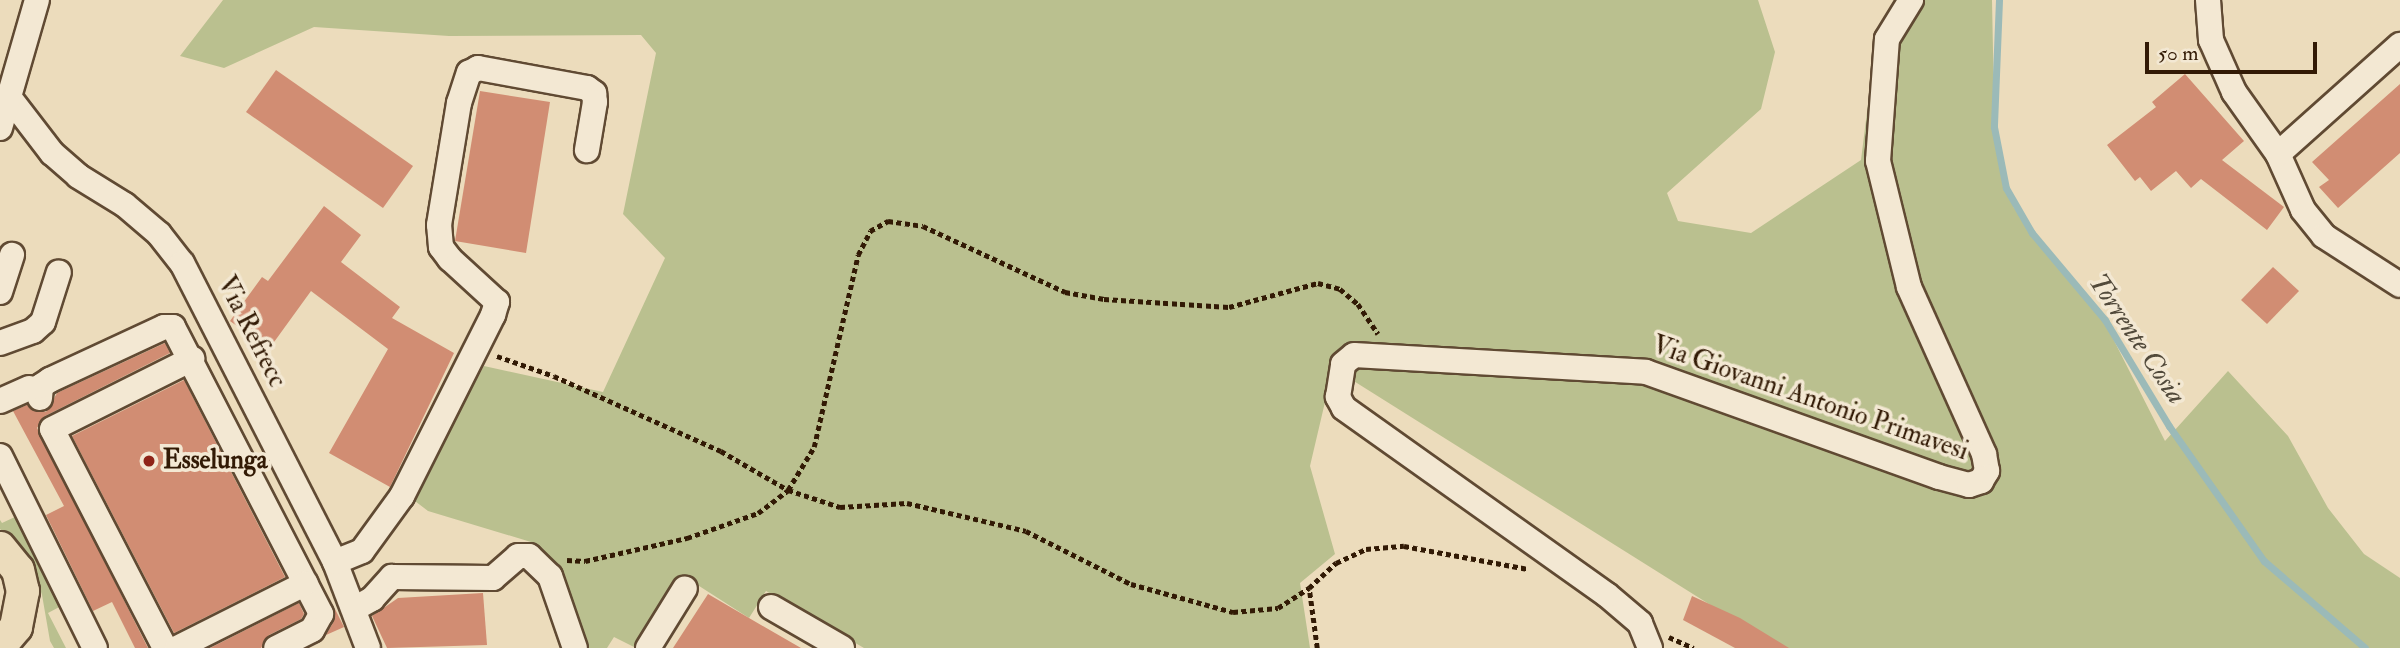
<!DOCTYPE html>
<html>
<head>
<meta charset="utf-8">
<style>
	body { margin:0 }
	#map { position:relative; width:2400px; height:648px; overflow:hidden; background:#ecdcbc; font-family:"IM FELL Double Pica",serif }
	div>[style] { position:absolute }
	.green>* { inset:0; background:#bac08f }
	.stream>* { height:7px; margin:-3.5px; padding:0 3.5px; transform-origin:3.5px; border-radius:3.5px; background:#9bbab8 }
	.building>* { inset:0; background:#d18d73 }
	.path>* { height:4.5px; margin-top:-2.25px; transform-origin:0; background:repeating-linear-gradient(90deg,#321a05 0 5px,transparent 0 8.5px) }
	.roads { filter:drop-shadow(2px 0 #604a33) drop-shadow(-2px 0 #604a33) drop-shadow(0 2px #604a33) drop-shadow(0 -2px #604a33) }
	.minor>* { height:24px; margin:-12px; padding:0 12px; transform-origin:12px; border-radius:12px; background:#f3e8d3 }
	.major>* { height:32px; margin:-16px; padding:0 16px; transform-origin:16px; border-radius:16px; background:#ecdcbc }
	.dots>* { width:19px; height:19px; translate:-50% -50%; box-sizing:border-box; border:4px solid #f3e8d3; border-radius:50% }
	span { translate:-50% -50%; white-space:nowrap; text-align:center; line-height:1.15; -webkit-text-stroke:7px #f3e8d3; paint-order:stroke }
	.street-label { font-size:26px; color:#321a05 }
	.poi-label { font-size:26px; color:#321a05; font-weight:700 }
	.left { translate:0 -50%; text-align:left }
	.water-label { font-size:28px; color:#524a3b; font-style:italic }
	.scale { position:absolute; left:2145px; top:42px; width:172px; height:32px; box-sizing:border-box; border:4px solid #321a05; border-top:0; padding-left:9px; font-size:21px; line-height:24px; white-space:nowrap; color:#321a05; -webkit-text-stroke:5px #f3e8d3; paint-order:stroke }
</style>
</head>
<body>
<div id="map">
	<div class="green">
		<i style="clip-path:polygon(223px 0,1758px 0,1775px 52px,1761px 109px,1667px 193px,1678px 221px,1751px 233px,1861px 160px,1876px 40px,1894px 0,1992px 0,1994px 102px,2003px 173px,2014px 208px,2102px 317px,2165px 441px,2228px 371px,2288px 436px,2328px 508px,2364px 554px,2400px 578px,2400px 648px,1779px 648px,1333px 368px,1310px 466px,1335px 554px,1300px 583px,1310px 648px,864px 648px,766px 591px,749px 618px,682px 575px,636px 648px,614px 637px,607px 648px,584px 648px,554px 563px,531px 542px,428px 511px,411px 498px,484px 366px,603px 392px,665px 258px,623px 214px,656px 53px,641px 35px,449px 36px,314px 27px,224px 68px,180px 56px)"></i>
		<i style="clip-path:polygon(17px 516px,63px 605px,48px 613px,66px 648px,54px 648px,50px 641px,42px 595px,29px 555px,0 529px,0 520px,2px 523px)"></i>
	</div>
	<div class="stream">
		<i style="left:1999px;top:0;width:127px;rotate:92.3deg"></i>
		<i style="left:1994px;top:127px;width:62px;rotate:78.9deg"></i>
		<i style="left:2006px;top:188px;width:52px;rotate:60deg"></i>
		<i style="left:2032px;top:233px;width:114px;rotate:50deg"></i>
		<i style="left:2105px;top:320px;width:124px;rotate:58.9deg"></i>
		<i style="left:2169px;top:426px;width:165px;rotate:54.9deg"></i>
		<i style="left:2264px;top:561px;width:133px;rotate:40.7deg"></i>
	</div>
	<div class="building">
		<i style="clip-path:polygon(276px 70px,413px 166px,383px 208px,246px 112px)"></i>
		<i style="clip-path:polygon(2185px 74px,2244px 141px,2222px 160px,2284px 207px,2267px 230px,2201px 179px,2191px 188px,2176px 171px,2151px 191px,2140px 177px,2135px 181px,2107px 145px,2156px 107px,2152px 102px)"></i>
		<i style="clip-path:polygon(2400px 84px,2400px 153px,2338px 208px,2319px 187px,2329px 180px,2312px 162px)"></i>
		<i style="clip-path:polygon(480px 91px,550px 102px,526px 253px,455px 241px)"></i>
		<i style="clip-path:polygon(324px 206px,361px 235px,341px 262px,400px 307px,392px 318px,454px 353px,390px 487px,329px 453px,388px 349px,311px 291px,269px 349px,230px 321px,262px 277px,268px 281px)"></i>
		<i style="clip-path:polygon(2273px 267px,2299px 291px,2267px 324px,2241px 300px)"></i>
		<i style="clip-path:polygon(165px 343px,170px 353px,45px 416px,37px 428px,148px 648px,135px 648px,112px 602px,93px 611px,46px 515px,64px 506px,13px 411px,27px 405px,46px 412px,57px 393px)"></i>
		<i style="clip-path:polygon(184px 380px,285px 577px,174px 633px,72px 436px)"></i>
		<i style="clip-path:polygon(483px 593px,487px 645px,387px 648px,372px 616px,398px 598px)"></i>
		<i style="clip-path:polygon(708px 594px,749px 618px,801px 648px,673px 648px)"></i>
		<i style="clip-path:polygon(1692px 596px,1740px 618px,1789px 648px,1735px 648px,1683px 620px)"></i>
		<i style="clip-path:polygon(299px 603px,304px 614px,301px 619px,269px 635px,261px 648px,210px 648px)"></i>
		<i style="clip-path:polygon(335px 609px,344px 627px,326px 635px,334px 621px)"></i>
	</div>
	<div class="path">
		<i style="left:497px;top:356px;width:60px;rotate:19.3deg"></i>
		<i style="left:554px;top:376px;width:183px;rotate:24.2deg"></i>
		<i style="left:721px;top:451px;width:78px;rotate:30.2deg"></i>
		<i style="left:788px;top:490px;width:55px;rotate:18.1deg"></i>
		<i style="left:840px;top:507px;width:67px;rotate:-3.4deg"></i>
		<i style="left:907px;top:503px;width:122px;rotate:13.2deg"></i>
		<i style="left:1026px;top:531px;width:118px;rotate:26.8deg"></i>
		<i style="left:1131px;top:584px;width:106px;rotate:15.4deg"></i>
		<i style="left:1233px;top:612px;width:45px;rotate:-5.1deg"></i>
		<i style="left:1278px;top:608px;width:37px;rotate:-33deg"></i>
		<i style="left:567px;top:560px;width:18px;rotate:3deg"></i>
		<i style="left:585px;top:561px;width:105px;rotate:-12.7deg"></i>
		<i style="left:687px;top:538px;width:75px;rotate:-19.4deg"></i>
		<i style="left:758px;top:513px;width:38px;rotate:-37deg"></i>
		<i style="left:788px;top:490px;width:50px;rotate:-58.8deg"></i>
		<i style="left:814px;top:447px;width:197px;rotate:-77.1deg"></i>
		<i style="left:858px;top:255px;width:27px;rotate:-63deg"></i>
		<i style="left:870px;top:231px;width:21px;rotate:-29deg"></i>
		<i style="left:888px;top:221px;width:35px;rotate:8deg"></i>
		<i style="left:923px;top:226px;width:157px;rotate:24.9deg"></i>
		<i style="left:1065px;top:292px;width:40px;rotate:10deg"></i>
		<i style="left:1104px;top:299px;width:125px;rotate:3.7deg"></i>
		<i style="left:1229px;top:307px;width:92px;rotate:-15.1deg"></i>
		<i style="left:1318px;top:283px;width:23px;rotate:15deg"></i>
		<i style="left:1340px;top:289px;width:23px;rotate:40deg"></i>
		<i style="left:1358px;top:304px;width:36px;rotate:56deg"></i>
		<i style="left:1669px;top:637px;width:27px;rotate:24deg"></i>
		<i style="left:1317px;top:648px;width:61px;rotate:-97.6deg"></i>
		<i style="left:1309px;top:588px;width:37px;rotate:-43deg"></i>
		<i style="left:1336px;top:563px;width:33px;rotate:-25deg"></i>
		<i style="left:1366px;top:549px;width:38px;rotate:-5deg"></i>
		<i style="left:1404px;top:546px;width:126px;rotate:10.5deg"></i>
	</div>
	<div class="roads">
		<div class="minor">
			<i style="left:2208px;top:0;width:40px;rotate:85.7deg"></i>
			<i style="left:2211px;top:40px;width:57px;rotate:66.1deg"></i>
			<i style="left:2234px;top:92px;width:76px;rotate:54.6deg"></i>
			<i style="left:2278px;top:154px;width:61px;rotate:65.9deg"></i>
			<i style="left:2303px;top:210px;width:33px;rotate:51deg"></i>
			<i style="left:2324px;top:236px;width:90px;rotate:32.8deg"></i>
			<i style="left:9px;top:97px;width:71px;rotate:52.5deg"></i>
			<i style="left:52px;top:153px;width:35px;rotate:41deg"></i>
			<i style="left:78px;top:176px;width:55px;rotate:31.7deg"></i>
			<i style="left:125px;top:205px;width:45px;rotate:40.5deg"></i>
			<i style="left:159px;top:234px;width:37px;rotate:52deg"></i>
			<i style="left:182px;top:263px;width:336px;rotate:62.9deg"></i>
			<i style="left:335px;top:562px;width:92px;rotate:69deg"></i>
			<i style="left:0;top:128px;width:133px;rotate:-73.9deg"></i>
			<i style="left:2278px;top:154px;width:164px;rotate:-41.8deg"></i>
			<i style="left:0;top:292px;width:39px;rotate:-72deg"></i>
			<i style="left:0;top:343px;width:35px;rotate:-20deg"></i>
			<i style="left:33px;top:331px;width:13px;rotate:-42deg"></i>
			<i style="left:43px;top:322px;width:52px;rotate:-72.3deg"></i>
			<i style="left:40px;top:398px;width:12px;rotate:-85deg"></i>
			<i style="left:41px;top:386px;width:11px;rotate:-34deg"></i>
			<i style="left:50px;top:380px;width:126px;rotate:-24.9deg"></i>
			<i style="left:164px;top:327px;width:9px"></i>
			<i style="left:173px;top:327px;width:323px;rotate:62.7deg"></i>
			<i style="left:321px;top:614px;width:18px;rotate:119deg"></i>
			<i style="left:312px;top:630px;width:40px;rotate:153.4deg"></i>
			<i style="left:0;top:401px;width:32px;rotate:-24deg"></i>
			<i style="left:0;top:456px;width:214px;rotate:63.7deg"></i>
			<i style="left:335px;top:562px;width:29px;rotate:-22deg"></i>
			<i style="left:362px;top:551px;width:68px;rotate:-54deg"></i>
			<i style="left:402px;top:496px;width:203px;rotate:-63.3deg"></i>
			<i style="left:493px;top:315px;width:14px;rotate:-73deg"></i>
			<i style="left:497px;top:302px;width:64px;rotate:-137.5deg"></i>
			<i style="left:450px;top:259px;width:15px;rotate:-127deg"></i>
			<i style="left:441px;top:247px;width:22px;rotate:-95deg"></i>
			<i style="left:439px;top:225px;width:124px;rotate:-80.7deg"></i>
			<i style="left:459px;top:103px;width:32px;rotate:-72deg"></i>
			<i style="left:469px;top:73px;width:10px;rotate:-29deg"></i>
			<i style="left:478px;top:68px;width:111px;rotate:10.4deg"></i>
			<i style="left:587px;top:88px;width:9px;rotate:36deg"></i>
			<i style="left:594px;top:93px;width:9px;rotate:84deg"></i>
			<i style="left:595px;top:102px;width:49px;rotate:99.5deg"></i>
			<i style="left:771px;top:607px;width:82px;rotate:30deg"></i>
			<i style="left:354px;top:609px;width:21px;rotate:-29deg"></i>
			<i style="left:372px;top:599px;width:30px;rotate:-48deg"></i>
			<i style="left:392px;top:577px;width:101px;rotate:0.6deg"></i>
			<i style="left:493px;top:578px;width:33px;rotate:-41deg"></i>
			<i style="left:518px;top:556px;width:11px"></i>
			<i style="left:529px;top:556px;width:29px;rotate:44deg"></i>
			<i style="left:550px;top:576px;width:76px;rotate:70.9deg"></i>
			<i style="left:165px;top:648px;width:246px;rotate:-117.3deg"></i>
			<i style="left:52px;top:429px;width:157px;rotate:-26.6deg"></i>
			<i style="left:177px;top:648px;width:144px;rotate:-26.7deg"></i>
			<i style="left:648px;top:648px;width:70px;rotate:-58.3deg"></i>
			<i style="left:1650px;top:648px;width:27px;rotate:-112deg"></i>
			<i style="left:1640px;top:623px;width:43px;rotate:-139.7deg"></i>
			<i style="left:1607px;top:595px;width:323px;rotate:-144.6deg"></i>
			<i style="left:1344px;top:408px;width:13px;rotate:-119deg"></i>
			<i style="left:1338px;top:397px;width:33px;rotate:-81deg"></i>
			<i style="left:1343px;top:364px;width:14px;rotate:-39deg"></i>
			<i style="left:1354px;top:355px;width:292px;rotate:3.3deg"></i>
			<i style="left:1646px;top:372px;width:311px;rotate:19.7deg"></i>
			<i style="left:1939px;top:477px;width:31px;rotate:15deg"></i>
			<i style="left:1969px;top:485px;width:13px;rotate:-18deg"></i>
			<i style="left:1981px;top:481px;width:12px;rotate:-59deg"></i>
			<i style="left:1987px;top:471px;width:17px;rotate:-100deg"></i>
			<i style="left:1984px;top:454px;width:183px;rotate:-114.2deg"></i>
			<i style="left:1909px;top:287px;width:130px;rotate:-103.8deg"></i>
			<i style="left:1878px;top:161px;width:122px;rotate:-85.8deg"></i>
			<i style="left:1887px;top:39px;width:46px;rotate:-58.4deg"></i>
		</div>
		<div class="major">
			<i style="left:0;top:548px;width:28px;rotate:51deg"></i>
			<i style="left:18px;top:570px;width:22px;rotate:77deg"></i>
			<i style="left:23px;top:591px;width:37px;rotate:101deg"></i>
			<i style="left:16px;top:627px;width:25px;rotate:130deg"></i>
		</div>
	</div>
	<div class="dots">
		<i style="left:149px;top:461px;background:#8f2418"></i>
	</div>
	<div class="street-label">
		<span style="left:251px;top:332px;rotate:63deg">Via Refrecc</span>
		<span style="left:1810px;top:399px;rotate:19deg">Via Giovanni Antonio Primavesi</span>
	</div>
	<div class="poi-label">
		<span class="left" style="left:163px;top:461px">Esselunga</span>
	</div>
	<div class="water-label">
		<span style="left:2137px;top:339px;rotate:56deg">Torrente Cosia</span>
	</div>
	<div class="scale">50 m</div>
</div>
</body>
</html>
